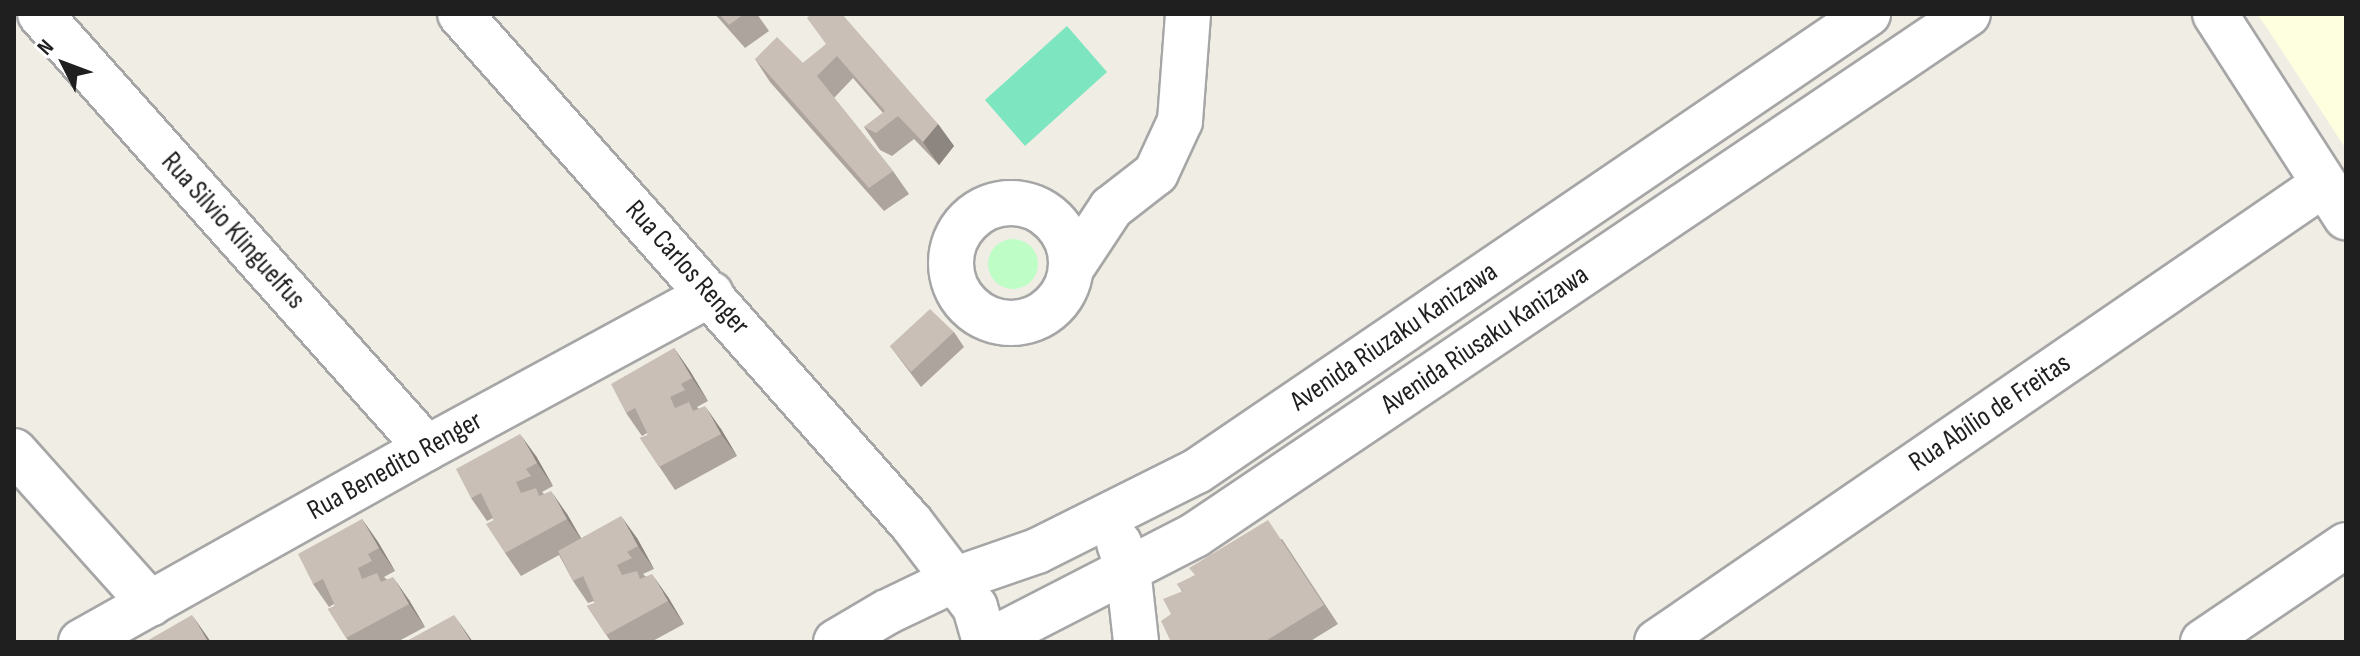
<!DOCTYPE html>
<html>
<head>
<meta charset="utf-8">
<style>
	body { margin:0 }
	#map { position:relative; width:2360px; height:656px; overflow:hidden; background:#f0ede4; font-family:"Sofia Sans Condensed",sans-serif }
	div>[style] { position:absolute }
	.education>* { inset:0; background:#feffdf }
	.park>* { inset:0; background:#bffdc6 }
	.round { border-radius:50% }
	.pitch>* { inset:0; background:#7de5c0 }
	.roads { filter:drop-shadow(2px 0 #a6a6a6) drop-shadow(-2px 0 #a6a6a6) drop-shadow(0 2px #a6a6a6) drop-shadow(0 -2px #a6a6a6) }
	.minor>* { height:44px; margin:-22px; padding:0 22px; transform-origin:22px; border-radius:22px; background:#fff }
	.minor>.ring { margin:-22px; padding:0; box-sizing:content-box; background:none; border:44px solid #fff; border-radius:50% }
	.wall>* { inset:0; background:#ada49d }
	.shaded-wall>* { inset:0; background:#8d8680 }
	.building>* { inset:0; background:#c9bfb7 }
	span { translate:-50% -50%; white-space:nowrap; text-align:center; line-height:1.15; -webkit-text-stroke:8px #fff; paint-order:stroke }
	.street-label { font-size:28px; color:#1f1f1f }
	.frame { position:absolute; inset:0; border:16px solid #1f1f1f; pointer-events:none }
	.north { position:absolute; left:24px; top:24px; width:80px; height:80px; -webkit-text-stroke:6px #fff; paint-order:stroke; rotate:312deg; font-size:22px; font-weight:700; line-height:32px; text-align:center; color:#1f1f1f }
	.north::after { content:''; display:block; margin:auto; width:28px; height:36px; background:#1f1f1f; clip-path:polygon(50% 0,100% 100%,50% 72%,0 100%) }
</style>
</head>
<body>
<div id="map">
	<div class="education">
		<i style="clip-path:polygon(2257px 14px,2346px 14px,2346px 149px,2267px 28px)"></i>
	</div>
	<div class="park">
		<i class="round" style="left:988px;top:239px;width:50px;height:50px"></i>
	</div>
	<div class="pitch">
		<i style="clip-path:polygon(1067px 26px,1107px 72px,1025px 146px,985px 100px)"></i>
	</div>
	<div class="roads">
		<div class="minor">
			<i style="left:40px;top:14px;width:581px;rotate:48.28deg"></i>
			<i style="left:460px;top:14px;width:681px;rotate:48.45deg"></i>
			<i style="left:912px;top:524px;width:104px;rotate:52.8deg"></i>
			<i style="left:975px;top:607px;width:36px;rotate:74deg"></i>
			<i style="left:2215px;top:14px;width:242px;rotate:57.2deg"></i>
			<i class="ring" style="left:951px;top:203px;width:76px;height:76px"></i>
			<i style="left:1072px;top:267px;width:71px;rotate:-56.5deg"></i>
			<i style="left:1111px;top:208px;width:57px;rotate:-37.9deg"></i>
			<i style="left:1156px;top:173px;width:57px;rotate:-65.2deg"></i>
			<i style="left:1180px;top:121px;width:107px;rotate:-85.7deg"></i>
			<i style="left:14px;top:451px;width:205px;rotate:48.2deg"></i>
			<i style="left:1119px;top:543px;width:28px;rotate:71deg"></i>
			<i style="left:1128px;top:569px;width:73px;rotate:83.7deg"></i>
			<i style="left:81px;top:642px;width:397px;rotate:-29.3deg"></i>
			<i style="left:427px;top:448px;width:323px;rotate:-28.5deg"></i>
			<i style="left:836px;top:642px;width:59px;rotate:-30.5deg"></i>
			<i style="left:887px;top:612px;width:76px;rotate:-25.6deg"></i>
			<i style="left:956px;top:579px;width:86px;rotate:-19.1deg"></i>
			<i style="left:1037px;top:551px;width:179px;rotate:-26.6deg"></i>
			<i style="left:1197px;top:471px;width:812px;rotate:-34.26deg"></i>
			<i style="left:987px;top:642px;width:234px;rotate:-27.2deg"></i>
			<i style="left:1195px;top:535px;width:932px;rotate:-33.98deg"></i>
			<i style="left:1657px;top:642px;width:809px;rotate:-34.48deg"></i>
			<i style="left:2203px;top:642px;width:173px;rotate:-34.1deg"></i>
		</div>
	</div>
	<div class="wall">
		<i style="clip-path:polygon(715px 14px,757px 14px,769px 31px,745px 48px)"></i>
		<i style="clip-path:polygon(826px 45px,938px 124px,954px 146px,939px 165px,914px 139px,892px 156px,880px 150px,864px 127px,883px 113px,853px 78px,834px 98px,893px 171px,909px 194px,884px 211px,770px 82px,755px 59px,803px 63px)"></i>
		<i style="clip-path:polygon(954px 332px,964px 347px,921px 387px,890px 346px)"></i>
		<i style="clip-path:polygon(674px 348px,690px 371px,708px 401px,697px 407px,721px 429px,737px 456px,675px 490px,640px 438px,648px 435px,647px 433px,642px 436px,626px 413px)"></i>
		<i style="clip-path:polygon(536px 456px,553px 486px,542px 492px,567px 514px,581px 538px,637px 538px,654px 569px,643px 574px,668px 597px,684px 624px,651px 642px,611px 642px,587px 606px,595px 603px,594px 601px,588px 603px,573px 581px,559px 555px,521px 576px,505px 553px,493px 518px,487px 521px,471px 498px)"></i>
		<i style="clip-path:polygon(362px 519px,378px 542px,395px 571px,384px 577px,409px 600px,425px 627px,397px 642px,349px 642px,328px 609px,335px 606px,334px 604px,329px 607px,313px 584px)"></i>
		<i style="clip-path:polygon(1282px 539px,1338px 624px,1309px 642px,1171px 642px,1171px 614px,1182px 591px,1177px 584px)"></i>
	</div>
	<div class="shaded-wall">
		<i style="clip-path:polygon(938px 124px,954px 146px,939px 165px,923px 142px)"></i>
		<i style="clip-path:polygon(674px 348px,690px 371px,708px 401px,692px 378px)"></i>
		<i style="clip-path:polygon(705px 406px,721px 429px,737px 456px,721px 434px)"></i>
		<i style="clip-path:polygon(520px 434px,536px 456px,553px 486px,537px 463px)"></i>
		<i style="clip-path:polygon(551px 491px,567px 514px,583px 542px,567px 519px)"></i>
		<i style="clip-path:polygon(621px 516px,637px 538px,654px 569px,638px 546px)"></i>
		<i style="clip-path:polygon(362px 519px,378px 542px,395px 571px,379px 548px)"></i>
		<i style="clip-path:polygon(652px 574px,668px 597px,684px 624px,668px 601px)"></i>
		<i style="clip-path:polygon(393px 577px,409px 600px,425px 627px,409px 604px)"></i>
		<i style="clip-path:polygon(192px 615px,211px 642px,208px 642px)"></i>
		<i style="clip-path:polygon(454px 615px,473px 642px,471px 642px)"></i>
	</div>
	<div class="building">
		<i style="clip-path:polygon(719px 14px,744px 14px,729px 25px)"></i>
		<i style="clip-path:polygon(811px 14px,842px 14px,938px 124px,923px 142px,898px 116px,876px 133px,864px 127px,885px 111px,837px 56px,817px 76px,893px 171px,869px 188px,755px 59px,777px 37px,803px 63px,826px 44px,807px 18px)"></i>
		<i style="clip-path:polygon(930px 309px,954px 332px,911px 372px,890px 346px)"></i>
		<i style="clip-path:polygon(674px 348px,692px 378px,681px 384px,685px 390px,670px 397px,675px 408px,689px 402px,693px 411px,705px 406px,721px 434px,659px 467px,640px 438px,648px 435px,635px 408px,626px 413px,611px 384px)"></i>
		<i style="clip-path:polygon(520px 434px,537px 463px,526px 469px,531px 476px,516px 482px,521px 493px,536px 488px,539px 496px,551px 491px,567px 519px,505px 553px,486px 524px,494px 520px,481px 493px,471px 498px,456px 469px)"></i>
		<i style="clip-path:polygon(621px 516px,638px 546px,627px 552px,632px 558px,617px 565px,622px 575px,637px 571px,640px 579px,652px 574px,668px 601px,606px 635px,587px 606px,595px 603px,583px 576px,573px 581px,558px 551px)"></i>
		<i style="clip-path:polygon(362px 519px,379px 548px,368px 554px,372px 561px,358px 568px,362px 579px,377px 573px,381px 582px,393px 577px,409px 604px,346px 638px,328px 609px,335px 606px,323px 579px,313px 584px,298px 554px)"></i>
		<i style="clip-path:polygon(1268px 520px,1324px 605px,1264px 642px,1171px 642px,1161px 621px,1171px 614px,1163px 599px,1183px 591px,1177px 584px,1195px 575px,1189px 568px)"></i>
		<i style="clip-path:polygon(192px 615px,208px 642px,145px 642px)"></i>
		<i style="clip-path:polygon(454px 615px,471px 642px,405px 642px)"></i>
	</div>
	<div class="street-label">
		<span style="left:233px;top:231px;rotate:48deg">Rua Silvio Klinguelfus</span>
		<span style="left:687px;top:268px;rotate:48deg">Rua Carlos Renger</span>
		<span style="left:1394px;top:337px;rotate:-34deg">Avenida Riuzaku Kanizawa</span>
		<span style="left:1485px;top:340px;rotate:-34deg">Avenida Riusaku Kanizawa</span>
		<span style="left:1990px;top:413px;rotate:-34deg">Rua Abílio de Freitas</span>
		<span style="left:395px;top:466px;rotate:-29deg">Rua Benedito Renger</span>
	</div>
	<div class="frame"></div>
	<div class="north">N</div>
</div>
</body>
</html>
